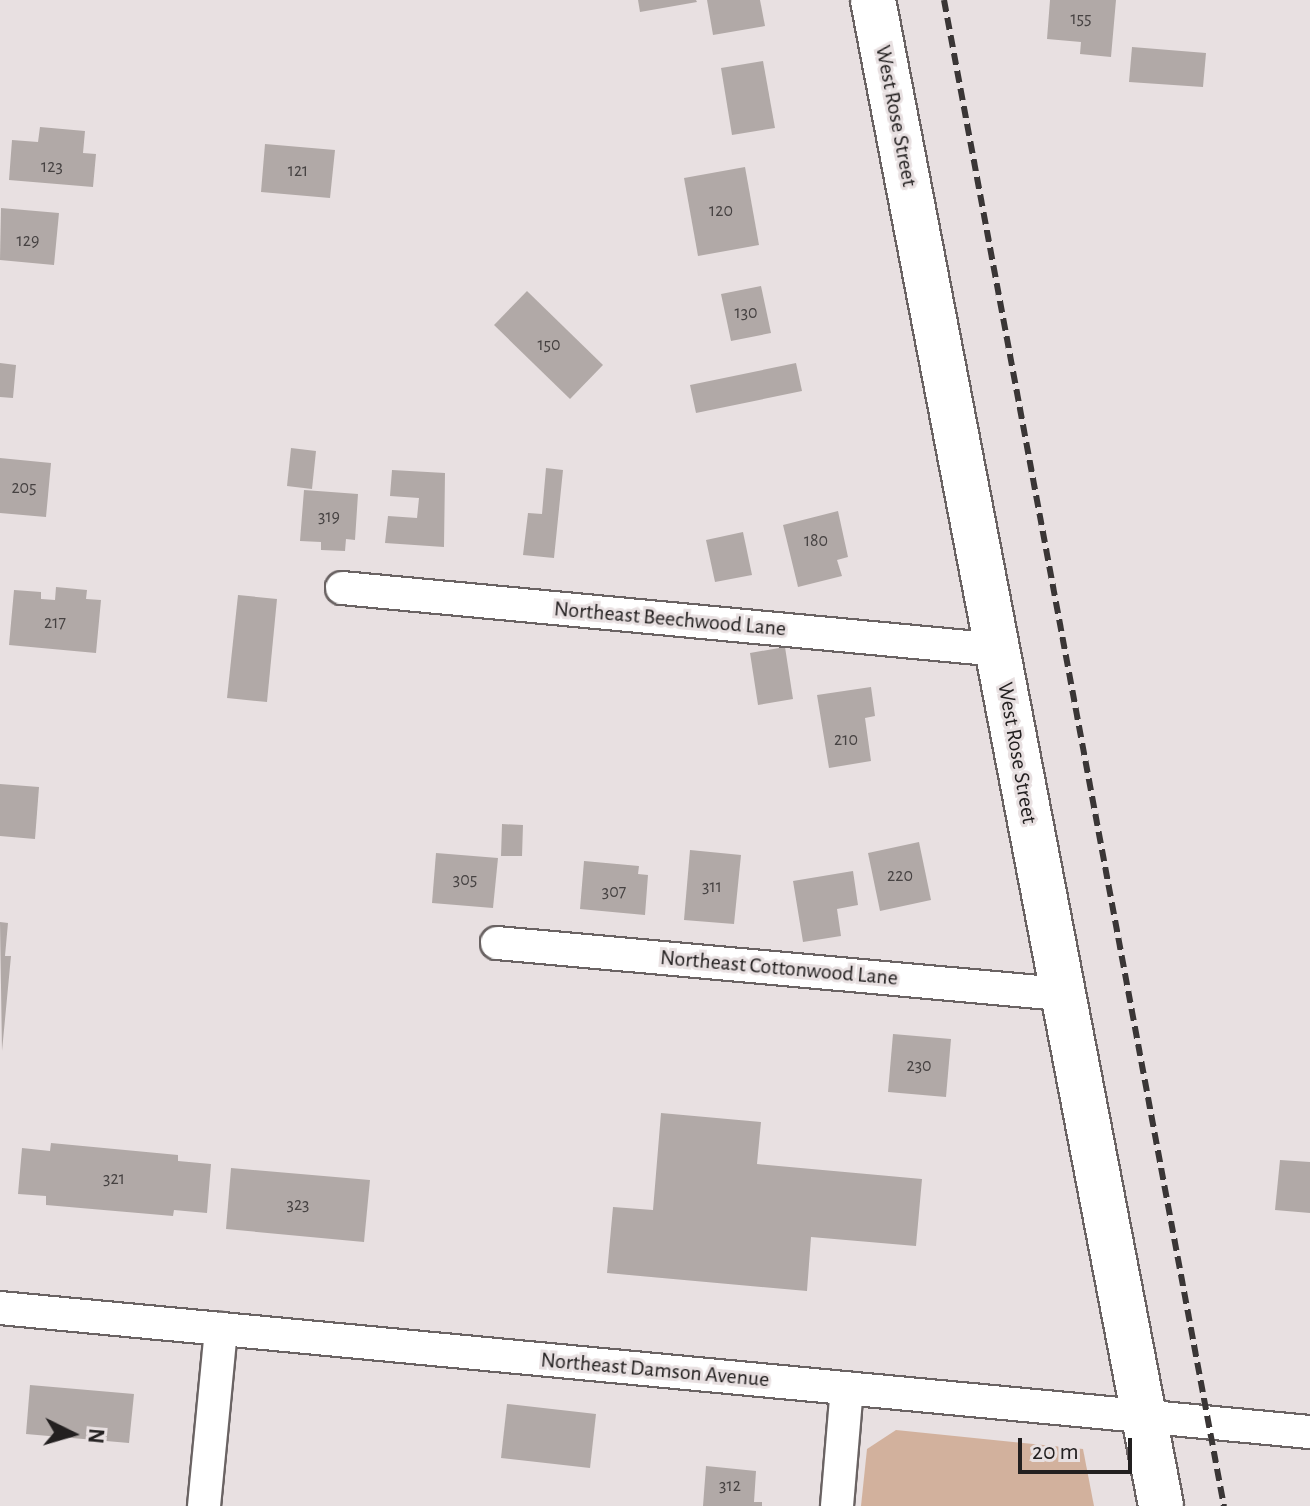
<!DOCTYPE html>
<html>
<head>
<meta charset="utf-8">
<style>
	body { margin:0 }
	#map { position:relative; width:1310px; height:1506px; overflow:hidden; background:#e8e0e1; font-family:"Alegreya Sans",sans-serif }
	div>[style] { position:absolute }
	.green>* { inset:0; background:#d2b19d }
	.building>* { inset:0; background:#b1a9a7 }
	.roads { filter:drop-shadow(2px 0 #6a6363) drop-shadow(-2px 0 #6a6363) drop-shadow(0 2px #6a6363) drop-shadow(0 -2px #6a6363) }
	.minor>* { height:32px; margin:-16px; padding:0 16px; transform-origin:16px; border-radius:16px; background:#fff }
	.secondary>* { height:44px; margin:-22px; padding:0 22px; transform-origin:22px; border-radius:22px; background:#fff }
	.rail>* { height:6px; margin-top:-3px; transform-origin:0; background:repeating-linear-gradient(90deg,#3a3636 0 12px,transparent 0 18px) }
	span { translate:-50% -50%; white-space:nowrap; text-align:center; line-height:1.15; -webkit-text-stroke:6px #e8e0e1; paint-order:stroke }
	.number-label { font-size:18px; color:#464242 }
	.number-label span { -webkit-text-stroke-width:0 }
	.street-label { font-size:22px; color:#232020 }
	.north { position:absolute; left:32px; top:1394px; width:80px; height:80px; -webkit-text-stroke:6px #e8e0e1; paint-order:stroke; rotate:95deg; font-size:22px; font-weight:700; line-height:32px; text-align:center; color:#232020 }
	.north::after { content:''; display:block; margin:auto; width:28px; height:36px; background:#232020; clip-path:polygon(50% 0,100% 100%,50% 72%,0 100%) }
	.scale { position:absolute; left:1018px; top:1438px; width:114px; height:36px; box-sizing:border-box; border:4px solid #232020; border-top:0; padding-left:10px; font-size:24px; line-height:28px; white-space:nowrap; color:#232020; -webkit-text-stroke:6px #e8e0e1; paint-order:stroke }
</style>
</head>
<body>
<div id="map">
	<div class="green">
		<i style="clip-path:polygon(896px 1430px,1083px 1449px,1094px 1506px,861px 1506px,867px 1449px)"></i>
	</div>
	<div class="building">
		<i style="clip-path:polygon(638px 0,696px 0,697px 2px,640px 12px)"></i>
		<i style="clip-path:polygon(707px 0,760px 0,765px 26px,713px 35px)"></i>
		<i style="clip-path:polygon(1050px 0,1116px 0,1111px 57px,1080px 54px,1081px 42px,1047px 39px)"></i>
		<i style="clip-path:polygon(1132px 47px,1206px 53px,1203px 87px,1129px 82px)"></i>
		<i style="clip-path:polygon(763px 61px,775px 128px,732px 135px,721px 68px)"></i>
		<i style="clip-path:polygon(40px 127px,85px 131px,83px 153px,96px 154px,93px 187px,9px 180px,12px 140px,38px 142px)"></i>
		<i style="clip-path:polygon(265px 144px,335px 150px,330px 198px,261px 192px)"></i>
		<i style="clip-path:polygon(745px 167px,759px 245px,698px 256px,684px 178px)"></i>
		<i style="clip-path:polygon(1px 208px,59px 213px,54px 265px,0 260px)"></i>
		<i style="clip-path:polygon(761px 286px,771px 333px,731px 341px,721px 294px)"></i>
		<i style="clip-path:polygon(527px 291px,603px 365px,570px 399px,494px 325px)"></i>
		<i style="clip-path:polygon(0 363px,16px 365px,13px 398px,0 397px)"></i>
		<i style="clip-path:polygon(796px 363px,802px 391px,696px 413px,690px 385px)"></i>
		<i style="clip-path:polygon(291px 448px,316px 451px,312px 489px,287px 486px)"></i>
		<i style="clip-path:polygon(0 458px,51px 463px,46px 517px,0 513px)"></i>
		<i style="clip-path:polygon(546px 468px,563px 470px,554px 558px,523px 555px,528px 513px,542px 514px)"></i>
		<i style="clip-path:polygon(392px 470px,445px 473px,444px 547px,385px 543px,388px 516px,417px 518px,419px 498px,390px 496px)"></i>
		<i style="clip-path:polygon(304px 490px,358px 494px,355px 540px,346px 539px,345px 551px,321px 550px,321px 542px,300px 541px)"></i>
		<i style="clip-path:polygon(838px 511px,848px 557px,837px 560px,842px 576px,798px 587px,783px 525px)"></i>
		<i style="clip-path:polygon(743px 532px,752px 575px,715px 582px,706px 540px)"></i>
		<i style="clip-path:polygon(56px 587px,87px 590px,86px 599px,101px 600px,96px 653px,9px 645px,14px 590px,41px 592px,41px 599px,55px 600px)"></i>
		<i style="clip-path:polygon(238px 595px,277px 599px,267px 702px,227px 698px)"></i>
		<i style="clip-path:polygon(785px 647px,793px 699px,758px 705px,750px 653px)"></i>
		<i style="clip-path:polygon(871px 687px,875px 716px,865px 718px,871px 761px,829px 768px,817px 695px)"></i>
		<i style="clip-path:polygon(0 784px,39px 787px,35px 839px,0 836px)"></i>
		<i style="clip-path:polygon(502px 824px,523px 825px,522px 856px,501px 856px)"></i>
		<i style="clip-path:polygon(919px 842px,931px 900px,880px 911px,868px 853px)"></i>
		<i style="clip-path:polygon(690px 850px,741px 855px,734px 924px,684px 920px)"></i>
		<i style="clip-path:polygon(436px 853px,498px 858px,493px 908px,432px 903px)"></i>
		<i style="clip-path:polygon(584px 861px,639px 866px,638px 874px,648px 875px,645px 915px,580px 909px)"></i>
		<i style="clip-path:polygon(853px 871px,858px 905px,837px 909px,841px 936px,803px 942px,793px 881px)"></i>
		<i style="clip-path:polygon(0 922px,8px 923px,5px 956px,11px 956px,2px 1051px)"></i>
		<i style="clip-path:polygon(893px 1034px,951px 1039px,946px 1097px,888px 1092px)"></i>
		<i style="clip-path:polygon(661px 1113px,761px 1122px,757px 1164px,922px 1179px,916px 1246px,811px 1237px,807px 1291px,607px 1273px,613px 1207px,653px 1210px)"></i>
		<i style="clip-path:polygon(51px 1143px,178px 1155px,178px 1161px,211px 1164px,207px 1213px,174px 1210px,173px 1216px,46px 1205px,46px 1196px,18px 1194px,22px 1148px,50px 1151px)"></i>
		<i style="clip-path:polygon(1280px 1160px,1310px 1162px,1310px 1213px,1275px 1210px)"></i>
		<i style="clip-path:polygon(231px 1168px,370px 1180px,364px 1242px,226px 1229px)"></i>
		<i style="clip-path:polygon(30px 1385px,134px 1394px,129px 1443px,26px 1434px)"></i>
		<i style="clip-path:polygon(507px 1404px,596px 1414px,590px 1468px,501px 1458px)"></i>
		<i style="clip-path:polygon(706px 1466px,756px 1471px,754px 1502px,762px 1502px,762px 1506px,703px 1506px)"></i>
	</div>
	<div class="roads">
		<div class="minor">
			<i style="left:342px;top:588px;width:660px;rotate:5.39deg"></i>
			<i style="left:497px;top:943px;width:566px;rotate:5.17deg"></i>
			<i style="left:0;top:1308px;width:1316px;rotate:5.41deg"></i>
			<i style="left:204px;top:1506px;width:178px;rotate:-84.5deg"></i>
			<i style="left:837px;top:1506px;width:118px;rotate:-85.2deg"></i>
		</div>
		<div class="secondary">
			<i style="left:873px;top:0;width:1533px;rotate:79.17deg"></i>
		</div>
	</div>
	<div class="rail">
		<i style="left:944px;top:0;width:1532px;rotate:79.47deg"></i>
	</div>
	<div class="number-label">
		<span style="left:1081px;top:19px">155</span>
		<span style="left:52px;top:167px">123</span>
		<span style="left:298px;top:171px">121</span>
		<span style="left:721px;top:211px">120</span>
		<span style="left:28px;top:241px">129</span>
		<span style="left:746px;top:313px">130</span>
		<span style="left:549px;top:345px">150</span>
		<span style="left:24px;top:488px">205</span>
		<span style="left:329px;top:517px">319</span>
		<span style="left:816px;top:541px">180</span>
		<span style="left:55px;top:623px">217</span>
		<span style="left:846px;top:740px">210</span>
		<span style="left:900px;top:876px">220</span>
		<span style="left:465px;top:880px">305</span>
		<span style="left:712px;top:887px">311</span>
		<span style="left:614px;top:892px">307</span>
		<span style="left:919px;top:1066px">230</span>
		<span style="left:114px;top:1179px">321</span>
		<span style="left:298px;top:1205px">323</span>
		<span style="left:730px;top:1486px">312</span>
	</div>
	<div class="street-label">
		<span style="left:896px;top:116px;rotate:79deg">West Rose Street</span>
		<span style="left:670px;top:619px;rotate:5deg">Northeast Beechwood Lane</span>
		<span style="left:1017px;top:753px;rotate:80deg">West Rose Street</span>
		<span style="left:779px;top:968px;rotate:5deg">Northeast Cottonwood Lane</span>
		<span style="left:655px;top:1370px;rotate:5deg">Northeast Damson Avenue</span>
	</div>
	<div class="north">N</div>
	<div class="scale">20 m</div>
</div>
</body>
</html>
